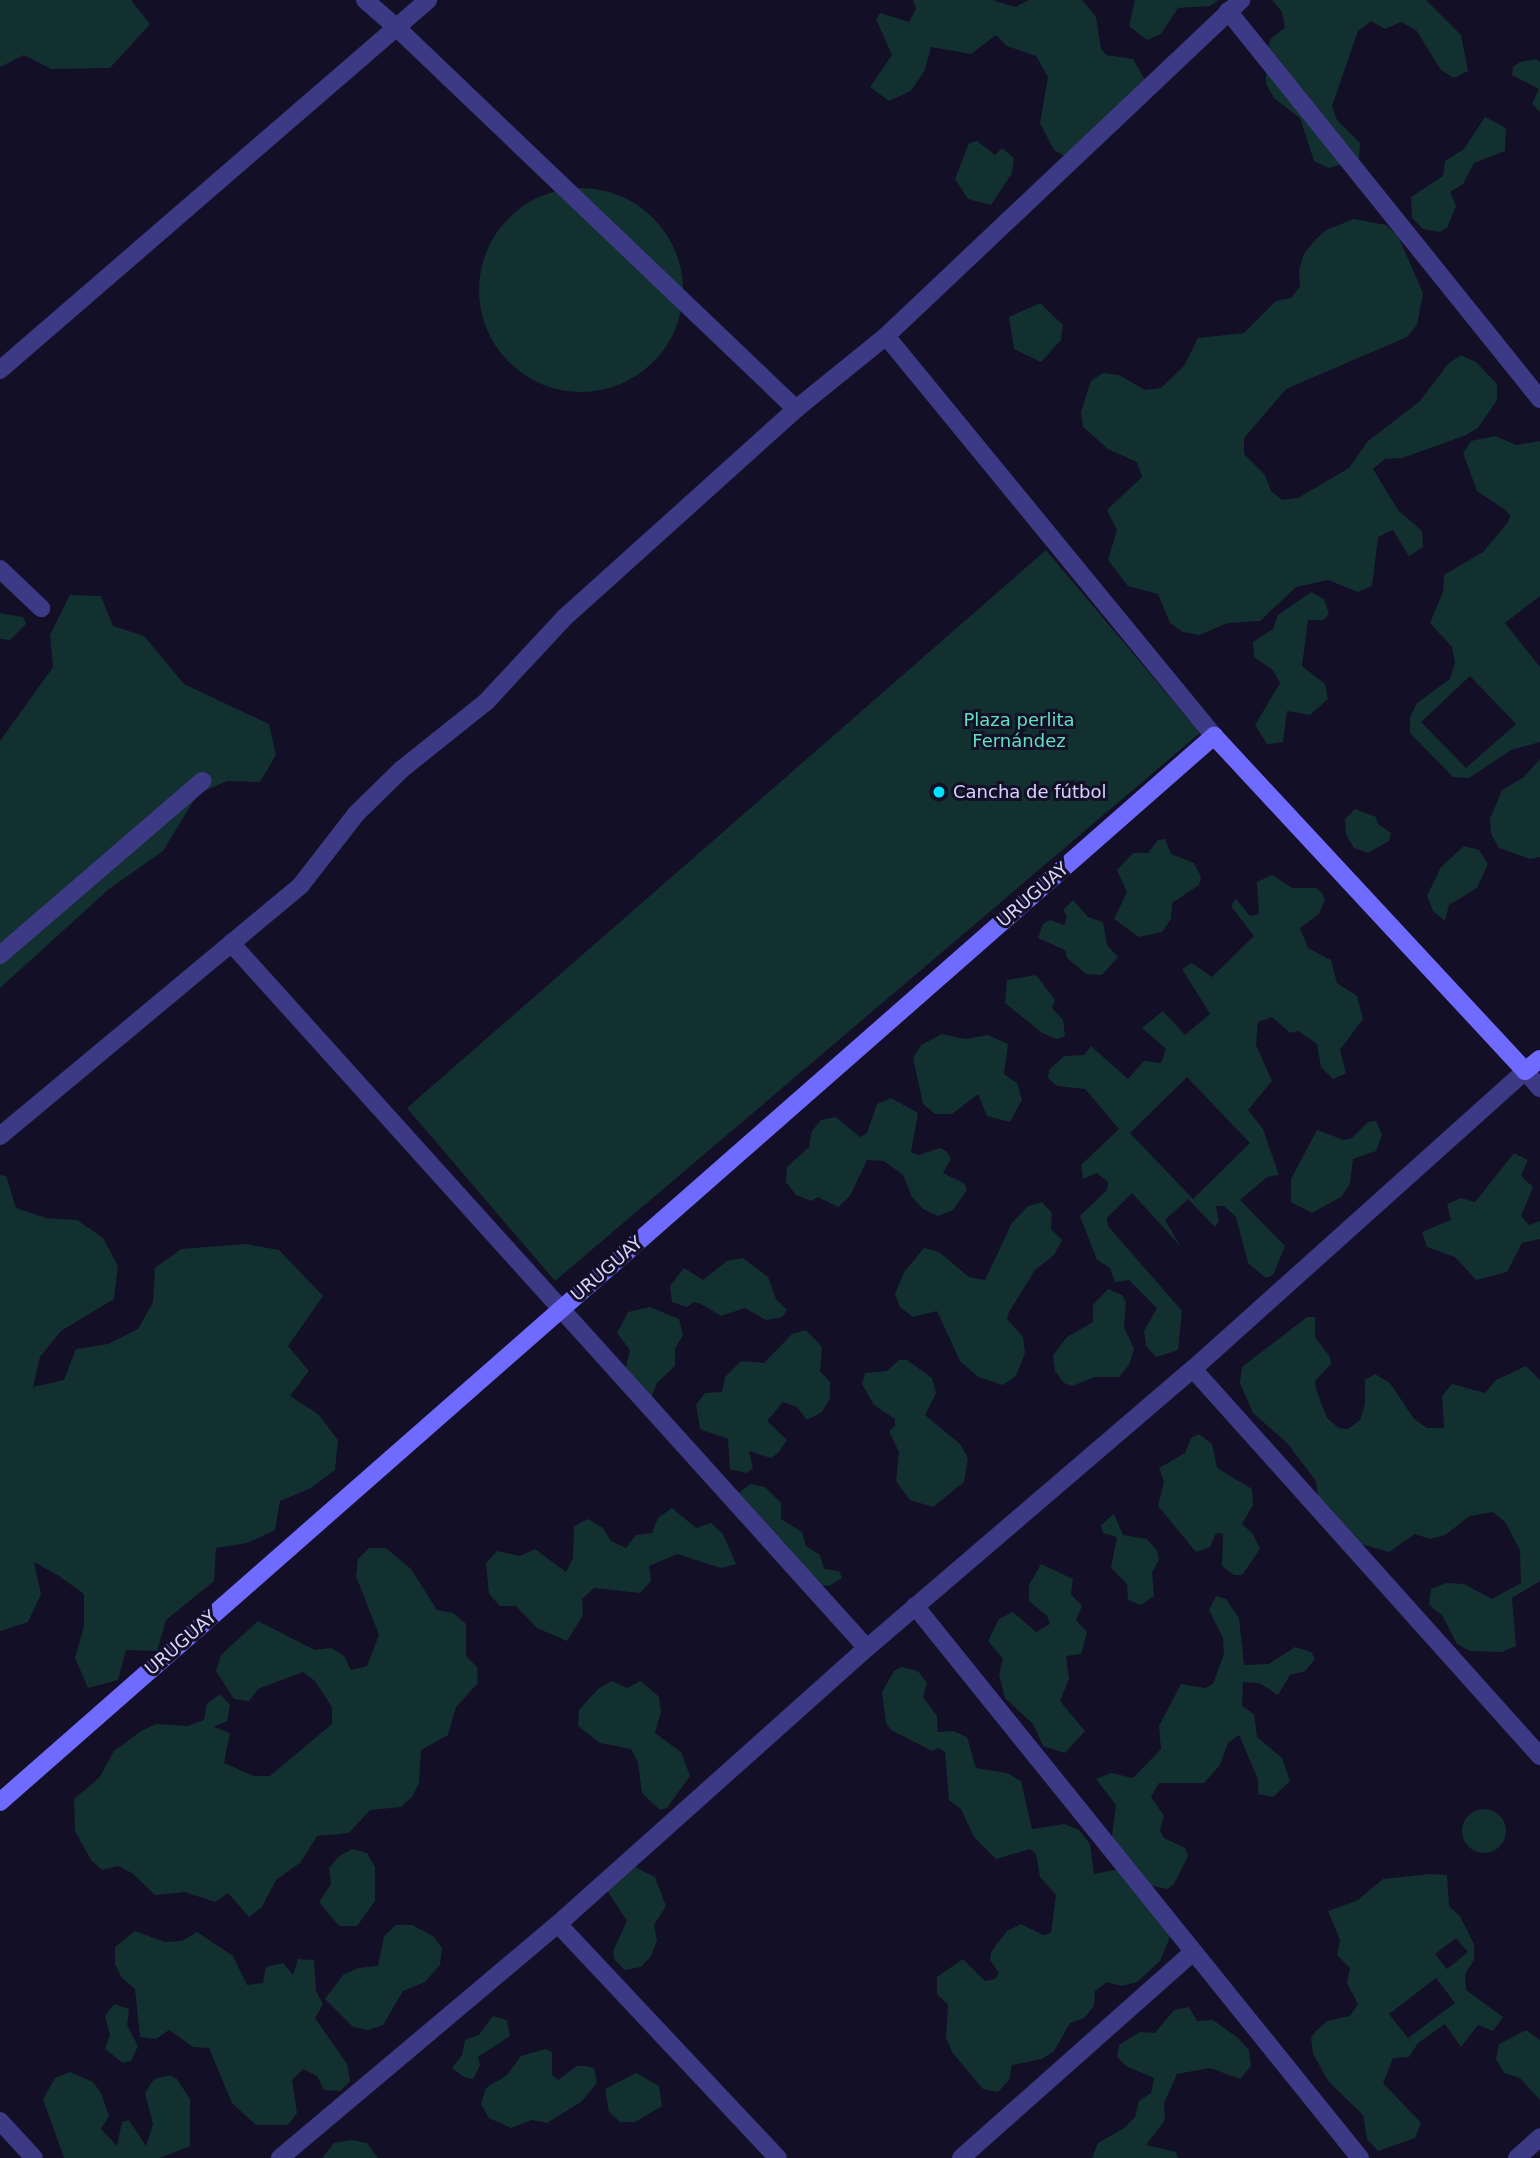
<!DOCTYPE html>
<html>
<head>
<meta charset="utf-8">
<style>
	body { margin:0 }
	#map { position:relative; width:1540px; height:2158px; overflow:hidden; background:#130f26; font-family:"DejaVu Sans",sans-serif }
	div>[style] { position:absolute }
	.green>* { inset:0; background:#12302f }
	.round { border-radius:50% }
	.lane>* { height:18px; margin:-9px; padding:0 9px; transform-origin:9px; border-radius:9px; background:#3d3a85 }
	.street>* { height:18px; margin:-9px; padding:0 9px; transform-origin:9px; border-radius:9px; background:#3d3a85 }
	.secondary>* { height:18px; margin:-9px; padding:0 9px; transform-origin:9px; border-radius:9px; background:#6f6bff }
	.dots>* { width:19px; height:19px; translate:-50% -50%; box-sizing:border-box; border:4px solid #130f26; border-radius:50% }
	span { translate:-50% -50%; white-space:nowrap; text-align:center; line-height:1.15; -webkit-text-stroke:6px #130f26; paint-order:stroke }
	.park-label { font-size:18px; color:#5fe0c0 }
	.poi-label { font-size:18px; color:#d9d4ff }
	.left { translate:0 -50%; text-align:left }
	.street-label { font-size:18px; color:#d9d4ff }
</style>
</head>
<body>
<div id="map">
	<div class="green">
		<i style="clip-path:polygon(0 0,131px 0,150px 24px,110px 68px,51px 69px,24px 55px,0 67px)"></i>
		<i style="clip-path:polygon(913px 0,992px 0,1015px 7px,1029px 0,1082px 0,1096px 17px,1101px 49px,1106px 55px,1133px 59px,1145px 80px,1068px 158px,1054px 150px,1040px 123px,1048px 77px,1036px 56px,1007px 46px,996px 35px,971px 54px,931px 47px,925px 70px,911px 91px,889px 101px,870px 87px,892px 55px,876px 19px,880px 13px,909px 22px,916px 9px)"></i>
		<i style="clip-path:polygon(1135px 0,1219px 0,1210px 6px,1178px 8px,1161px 34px,1147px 40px,1129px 26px)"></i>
		<i style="clip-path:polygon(1272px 0,1426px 0,1461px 35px,1468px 71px,1454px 78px,1441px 70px,1416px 30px,1401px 22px,1385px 29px,1371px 21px,1358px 31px,1332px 106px,1337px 120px,1360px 143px,1359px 159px,1329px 168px,1314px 161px,1300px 118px,1274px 98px,1266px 84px,1266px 53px,1271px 38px,1285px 28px,1282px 12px)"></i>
		<i style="clip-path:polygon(1536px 59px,1540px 62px,1540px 112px,1532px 104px,1539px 89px,1512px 75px,1513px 67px,1520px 62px)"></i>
		<i style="clip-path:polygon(1485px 117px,1506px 128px,1505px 151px,1474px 163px,1463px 184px,1450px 192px,1456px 206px,1447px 228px,1440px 232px,1423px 229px,1412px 218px,1411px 197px,1443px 176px,1445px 161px,1464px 149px)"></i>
		<i style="clip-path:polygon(977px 141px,995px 155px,1002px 148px,1014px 158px,1012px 173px,991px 205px,968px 199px,955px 179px,969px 143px)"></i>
		<i class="round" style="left:479px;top:188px;width:204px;height:204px"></i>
		<i style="clip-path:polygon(1354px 219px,1386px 225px,1398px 236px,1423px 293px,1417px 325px,1407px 337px,1286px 389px,1244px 438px,1244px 454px,1265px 475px,1271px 491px,1282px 500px,1298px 498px,1349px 468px,1368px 441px,1419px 402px,1448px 364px,1461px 355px,1476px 362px,1497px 384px,1497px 400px,1478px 428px,1464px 436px,1402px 458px,1385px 459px,1373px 469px,1398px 510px,1422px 531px,1423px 547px,1409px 556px,1393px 530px,1378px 537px,1372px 586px,1358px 592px,1328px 580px,1296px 587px,1260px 621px,1228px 623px,1199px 635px,1183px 632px,1170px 623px,1158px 594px,1128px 586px,1108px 560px,1117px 530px,1107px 510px,1142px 477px,1137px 462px,1108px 449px,1083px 427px,1081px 412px,1091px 381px,1103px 373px,1119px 375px,1145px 390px,1161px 388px,1184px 366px,1198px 338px,1244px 333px,1276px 301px,1291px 298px,1300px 286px,1299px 270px,1304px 254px,1314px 241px,1326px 230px)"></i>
		<i style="clip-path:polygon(1040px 303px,1063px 325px,1061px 340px,1041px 362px,1014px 349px,1009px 317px)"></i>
		<i style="clip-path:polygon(evenodd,1495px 436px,1516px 445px,1540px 441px,1540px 596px,1505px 623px,1540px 667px,1540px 742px,1511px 750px,1469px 778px,1453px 777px,1410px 733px,1410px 717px,1417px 703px,1450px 679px,1455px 663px,1452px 647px,1430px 623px,1443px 592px,1444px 575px,1483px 552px,1508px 522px,1510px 515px,1504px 509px,1477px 491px,1463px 453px,1471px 441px,1495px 436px,1470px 676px,1516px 724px,1466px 768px,1421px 722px,1470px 676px)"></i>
		<i style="clip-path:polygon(1046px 550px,1200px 733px,555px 1281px,407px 1108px)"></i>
		<i style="clip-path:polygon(1311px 592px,1324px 599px,1329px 614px,1323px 620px,1308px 620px,1302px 666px,1325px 684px,1328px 699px,1310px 715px,1287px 711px,1283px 742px,1267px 744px,1255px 725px,1280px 683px,1273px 670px,1254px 657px,1253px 642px,1273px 629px,1278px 615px)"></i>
		<i style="clip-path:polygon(70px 595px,101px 596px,113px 626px,144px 636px,184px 684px,269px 724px,276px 755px,260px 782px,227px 781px,198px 794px,163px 851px,109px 889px,0 988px,0 741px,53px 667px,50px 635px)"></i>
		<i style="clip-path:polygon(0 613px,23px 617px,26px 624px,10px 640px,0 639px)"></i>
		<i style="clip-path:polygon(1540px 759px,1540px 857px,1530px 859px,1499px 848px,1491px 834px,1490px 819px,1502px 790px,1524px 777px)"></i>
		<i style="clip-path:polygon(1355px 809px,1376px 817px,1378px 824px,1391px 833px,1389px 841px,1368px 853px,1354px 848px,1346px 834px,1345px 819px)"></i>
		<i style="clip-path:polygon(1165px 839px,1171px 854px,1194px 863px,1201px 877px,1199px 885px,1172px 903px,1171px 919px,1162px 932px,1139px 937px,1114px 919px,1127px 892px,1117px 870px,1133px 853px,1148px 853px,1158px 840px)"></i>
		<i style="clip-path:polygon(1464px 846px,1479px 850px,1488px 864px,1477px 888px,1449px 905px,1445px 921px,1433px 911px,1427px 896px,1441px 867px)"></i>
		<i style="clip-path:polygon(evenodd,1272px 875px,1292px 888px,1316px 888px,1322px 893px,1325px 900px,1319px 914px,1300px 928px,1308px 948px,1331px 960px,1337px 983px,1357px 996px,1363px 1019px,1340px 1050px,1346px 1073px,1333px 1079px,1321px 1067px,1317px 1044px,1298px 1031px,1290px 1033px,1272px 1017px,1258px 1022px,1256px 1045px,1272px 1081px,1248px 1110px,1263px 1129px,1279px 1175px,1267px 1177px,1240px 1200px,1285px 1246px,1273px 1275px,1266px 1278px,1248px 1263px,1236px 1217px,1224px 1206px,1216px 1206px,1219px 1221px,1215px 1227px,1188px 1199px,1165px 1220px,1181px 1247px,1132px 1193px,1107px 1218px,1108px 1226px,1182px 1311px,1178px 1350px,1156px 1357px,1146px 1346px,1144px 1331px,1157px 1308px,1129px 1280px,1115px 1282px,1110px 1268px,1097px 1260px,1080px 1216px,1107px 1190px,1108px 1182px,1097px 1173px,1083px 1179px,1081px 1165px,1119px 1129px,1085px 1089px,1057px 1086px,1048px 1078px,1049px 1070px,1064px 1056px,1084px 1055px,1091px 1046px,1128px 1079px,1144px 1061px,1161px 1063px,1166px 1049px,1142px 1028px,1163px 1011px,1185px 1035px,1210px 1014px,1182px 969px,1192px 963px,1212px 977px,1254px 936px,1231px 906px,1236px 899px,1250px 916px,1259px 914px,1257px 882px,1272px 875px,1187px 1077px,1250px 1143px,1193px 1199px,1130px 1133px,1187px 1077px)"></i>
		<i style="clip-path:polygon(1073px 900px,1088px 917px,1103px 922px,1107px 945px,1118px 957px,1102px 975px,1086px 974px,1067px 958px,1065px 950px,1038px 938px,1043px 924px,1050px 920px,1064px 925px,1067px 917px,1063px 910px)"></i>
		<i style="clip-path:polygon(1036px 975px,1055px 1000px,1052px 1008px,1063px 1020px,1065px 1036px,1057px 1039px,1042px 1033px,1005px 1003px,1007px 980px)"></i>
		<i style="clip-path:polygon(942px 1034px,965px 1039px,988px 1035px,1008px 1044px,1004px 1074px,1017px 1083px,1022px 1100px,1010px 1122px,987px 1116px,978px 1094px,952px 1114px,935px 1114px,923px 1104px,913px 1058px,921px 1045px)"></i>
		<i style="clip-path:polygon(891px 1098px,918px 1113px,911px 1152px,918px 1155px,940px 1148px,947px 1152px,951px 1159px,943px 1173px,964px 1183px,967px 1190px,953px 1210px,938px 1216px,923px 1209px,912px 1197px,903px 1175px,884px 1161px,867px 1160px,850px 1196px,838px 1207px,818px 1197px,811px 1201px,796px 1195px,786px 1182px,787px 1167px,809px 1147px,812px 1131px,821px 1120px,836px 1117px,860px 1137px,867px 1133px,877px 1104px)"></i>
		<i style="clip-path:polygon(1376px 1121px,1382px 1135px,1376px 1151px,1353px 1159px,1350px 1184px,1341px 1197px,1312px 1213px,1291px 1202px,1291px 1179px,1317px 1130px,1344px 1140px,1352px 1138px,1368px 1122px)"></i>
		<i style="clip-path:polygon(1514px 1153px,1528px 1160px,1521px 1176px,1533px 1187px,1521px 1216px,1529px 1225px,1540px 1221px,1540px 1239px,1522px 1243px,1507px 1272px,1476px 1280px,1455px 1257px,1427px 1247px,1422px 1232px,1451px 1220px,1447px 1204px,1461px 1198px,1475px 1202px)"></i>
		<i style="clip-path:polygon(0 1175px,6px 1176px,16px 1208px,46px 1218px,77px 1220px,103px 1238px,118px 1266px,114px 1299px,61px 1331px,40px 1357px,33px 1387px,64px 1380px,76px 1349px,108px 1344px,138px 1329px,153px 1302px,155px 1268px,181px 1249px,246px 1244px,279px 1250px,323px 1296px,288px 1346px,309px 1371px,290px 1396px,318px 1414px,338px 1440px,335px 1470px,309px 1489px,280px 1501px,275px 1530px,247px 1543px,216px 1548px,214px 1581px,166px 1620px,157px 1651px,126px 1650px,118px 1680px,88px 1688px,75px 1658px,84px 1626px,84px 1594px,59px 1576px,34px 1562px,41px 1594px,28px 1622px,0 1631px)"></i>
		<i style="clip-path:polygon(1042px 1202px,1052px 1213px,1051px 1229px,1062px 1240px,1054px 1255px,1035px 1270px,1009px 1312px,1007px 1319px,1023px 1337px,1025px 1353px,1016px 1376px,1003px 1385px,978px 1377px,960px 1361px,937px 1311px,913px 1317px,900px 1307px,895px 1294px,904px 1272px,924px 1248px,939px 1252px,969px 1277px,985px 1280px,1012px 1223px,1028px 1206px)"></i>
		<i style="clip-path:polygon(743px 1258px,768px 1277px,776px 1299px,787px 1310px,782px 1317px,766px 1320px,745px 1308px,721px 1316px,701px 1304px,694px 1302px,687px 1307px,672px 1302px,670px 1286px,684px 1268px,703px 1280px,727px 1261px)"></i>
		<i style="clip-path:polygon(1108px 1289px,1122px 1295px,1126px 1303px,1124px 1327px,1134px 1349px,1129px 1365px,1119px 1377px,1095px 1377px,1072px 1386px,1064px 1383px,1055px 1371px,1053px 1355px,1067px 1337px,1093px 1322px,1093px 1305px)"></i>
		<i style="clip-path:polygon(650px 1307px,679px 1319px,683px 1335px,675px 1349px,675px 1366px,657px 1383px,651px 1398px,624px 1374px,630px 1350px,617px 1333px,628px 1312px)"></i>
		<i style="clip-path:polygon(1307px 1317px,1315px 1317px,1315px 1337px,1330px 1357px,1331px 1364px,1315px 1381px,1316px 1389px,1327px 1418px,1339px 1428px,1348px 1429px,1360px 1420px,1365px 1404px,1365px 1380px,1375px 1374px,1390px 1383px,1414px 1419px,1427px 1428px,1444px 1428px,1442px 1396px,1452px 1384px,1485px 1393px,1496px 1380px,1526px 1366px,1540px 1380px,1540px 1581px,1512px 1598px,1516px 1646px,1502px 1652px,1470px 1651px,1457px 1644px,1442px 1615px,1429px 1605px,1431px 1589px,1447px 1583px,1464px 1584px,1492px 1599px,1521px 1583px,1520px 1550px,1505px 1522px,1493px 1512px,1470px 1516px,1445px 1535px,1430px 1539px,1415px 1534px,1389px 1552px,1358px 1543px,1318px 1498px,1316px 1481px,1288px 1444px,1253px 1413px,1240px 1383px,1242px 1367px)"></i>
		<i style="clip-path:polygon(806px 1330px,822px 1347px,820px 1371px,830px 1382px,830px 1398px,822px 1412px,807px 1420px,797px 1407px,783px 1402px,767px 1421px,787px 1440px,778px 1453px,771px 1458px,749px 1451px,753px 1468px,746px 1473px,730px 1469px,728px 1439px,700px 1429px,696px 1405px,705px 1393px,722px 1392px,725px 1377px,741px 1361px,764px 1363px,792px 1334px)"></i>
		<i style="clip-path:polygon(899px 1360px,907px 1360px,932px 1378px,936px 1393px,925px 1415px,960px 1444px,968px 1458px,964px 1482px,933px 1507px,910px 1500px,896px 1481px,899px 1452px,889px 1431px,895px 1426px,895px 1419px,874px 1405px,862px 1384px,865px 1373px,887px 1371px)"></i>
		<i style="clip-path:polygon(1199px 1434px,1212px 1444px,1217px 1468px,1252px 1489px,1253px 1505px,1242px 1524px,1253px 1534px,1260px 1549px,1242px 1575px,1234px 1575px,1222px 1566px,1223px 1534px,1216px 1533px,1210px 1547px,1196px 1552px,1158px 1506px,1164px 1482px,1159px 1468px,1185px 1453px,1191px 1438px)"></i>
		<i style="clip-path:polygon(750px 1484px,765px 1487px,781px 1503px,781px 1519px,802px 1532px,806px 1546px,820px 1555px,824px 1569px,839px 1571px,842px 1578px,829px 1586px,821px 1585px,739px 1493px)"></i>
		<i style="clip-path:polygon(672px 1508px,696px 1528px,711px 1523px,723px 1534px,736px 1564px,721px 1568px,677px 1554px,649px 1566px,651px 1581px,640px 1593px,594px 1588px,582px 1599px,583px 1615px,567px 1641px,537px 1628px,516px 1606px,500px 1606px,489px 1594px,486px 1563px,497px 1551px,520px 1556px,535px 1549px,566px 1572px,573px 1558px,574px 1526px,588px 1519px,603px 1528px,611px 1541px,626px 1548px,636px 1535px,652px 1533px,658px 1518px)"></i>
		<i style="clip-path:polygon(1114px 1514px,1123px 1535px,1147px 1539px,1157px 1551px,1159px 1559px,1152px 1573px,1154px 1596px,1141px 1605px,1128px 1600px,1127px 1584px,1111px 1568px,1117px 1537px,1103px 1533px,1101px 1525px)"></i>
		<i style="clip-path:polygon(369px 1548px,386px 1548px,411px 1569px,437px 1610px,453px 1613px,466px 1624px,466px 1656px,477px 1667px,478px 1683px,456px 1707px,448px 1735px,421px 1750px,419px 1783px,412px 1797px,401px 1807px,370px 1810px,349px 1833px,317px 1836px,301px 1862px,276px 1880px,262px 1907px,249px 1917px,228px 1893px,215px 1902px,185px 1892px,155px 1895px,132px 1873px,118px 1866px,102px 1870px,91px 1860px,75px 1831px,74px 1799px,99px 1778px,114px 1751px,141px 1731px,156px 1724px,188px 1726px,204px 1720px,207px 1704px,220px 1694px,230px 1705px,227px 1721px,214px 1727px,230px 1733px,224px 1763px,254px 1776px,270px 1776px,332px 1724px,332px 1707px,315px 1681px,303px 1672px,258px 1689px,249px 1701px,234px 1699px,216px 1671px,221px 1655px,258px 1621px,315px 1650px,331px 1648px,344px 1656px,351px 1670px,367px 1666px,379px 1635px,356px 1576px,358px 1559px)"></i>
		<i style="clip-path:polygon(1041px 1564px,1073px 1579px,1071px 1594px,1082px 1606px,1076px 1620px,1087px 1632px,1081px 1654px,1066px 1656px,1069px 1679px,1060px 1701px,1085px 1731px,1065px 1753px,1043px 1746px,1033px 1724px,1005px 1698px,999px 1675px,1003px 1659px,988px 1641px,999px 1619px,1013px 1612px,1036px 1632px,1050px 1624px,1047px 1616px,1029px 1601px,1029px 1585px)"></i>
		<i style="clip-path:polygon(1216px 1596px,1226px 1599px,1239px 1618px,1244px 1665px,1269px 1664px,1295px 1647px,1311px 1652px,1315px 1659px,1305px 1671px,1290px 1675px,1278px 1695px,1259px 1683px,1243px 1682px,1242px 1706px,1254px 1714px,1257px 1737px,1282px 1758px,1290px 1781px,1273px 1797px,1258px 1794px,1258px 1779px,1239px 1735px,1228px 1743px,1220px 1765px,1204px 1783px,1159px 1783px,1151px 1797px,1164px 1816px,1160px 1831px,1164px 1838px,1185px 1848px,1188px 1856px,1174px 1884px,1167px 1889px,1152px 1886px,1173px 1916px,1172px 1932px,1160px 1961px,1137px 1982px,1122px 1986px,1107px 1982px,1095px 1991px,1094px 2006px,1084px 2018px,1070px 2023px,1054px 2051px,1042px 2059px,1012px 2065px,1009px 2080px,998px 2092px,983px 2089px,952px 2052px,946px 2037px,948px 2005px,937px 1994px,937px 1977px,963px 1959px,985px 1981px,995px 1979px,999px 1973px,990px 1960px,991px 1952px,1007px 1931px,1021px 1924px,1043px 1935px,1051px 1933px,1056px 1895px,1040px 1877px,1036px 1854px,1030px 1849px,996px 1859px,974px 1837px,961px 1809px,949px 1800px,945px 1752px,939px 1748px,932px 1751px,891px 1730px,886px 1723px,882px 1692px,894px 1671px,902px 1667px,918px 1671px,927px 1683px,923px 1697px,937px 1716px,938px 1732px,953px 1731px,967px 1737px,976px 1768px,1007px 1773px,1021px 1781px,1032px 1829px,1064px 1824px,1079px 1830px,1090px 1844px,1094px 1874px,1125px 1868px,1111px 1844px,1116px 1805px,1096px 1779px,1111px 1773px,1133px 1778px,1161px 1749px,1159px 1726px,1181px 1684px,1205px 1688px,1213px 1684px,1224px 1654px,1223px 1638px,1209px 1610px)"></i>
		<i style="clip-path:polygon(612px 1681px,627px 1688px,641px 1681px,659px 1697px,661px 1712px,655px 1733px,681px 1752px,690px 1776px,667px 1808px,660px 1810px,642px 1793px,638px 1762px,631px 1749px,600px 1743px,578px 1726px,579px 1710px,598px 1689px)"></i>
		<i class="round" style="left:1462px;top:1809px;width:44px;height:44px"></i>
		<i style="clip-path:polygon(353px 1849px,367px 1853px,375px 1867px,375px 1901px,357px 1926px,339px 1926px,319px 1902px,331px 1884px,329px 1868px,339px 1856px)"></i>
		<i style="clip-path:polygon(633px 1866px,655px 1877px,666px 1906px,654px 1925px,657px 1941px,651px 1956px,641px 1967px,625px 1970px,614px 1959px,613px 1951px,627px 1921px,606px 1889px)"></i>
		<i style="clip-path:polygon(evenodd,1430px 1874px,1447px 1875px,1449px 1906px,1460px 1916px,1474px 1944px,1474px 1960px,1465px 1974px,1466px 1990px,1503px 2017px,1493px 2031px,1478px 2025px,1461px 2047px,1445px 2024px,1418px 2043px,1409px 2057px,1393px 2058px,1383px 2083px,1421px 2123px,1415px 2138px,1378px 2151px,1367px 2139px,1363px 2115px,1329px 2082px,1313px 2054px,1311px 2038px,1316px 2031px,1327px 2021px,1350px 2016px,1358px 2004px,1347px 1983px,1350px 1968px,1337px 1955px,1340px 1940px,1328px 1911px,1358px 1900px,1383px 1879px,1430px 1874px,1456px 1938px,1468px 1952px,1447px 1969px,1435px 1954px,1456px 1938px,1430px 1874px,1436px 1978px,1455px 2003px,1408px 2038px,1389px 2014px,1436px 1978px)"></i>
		<i style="clip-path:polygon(396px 1925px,412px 1925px,433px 1936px,442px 1948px,440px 1965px,425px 1982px,403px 1991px,383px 2025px,368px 2030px,353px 2027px,325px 1999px,343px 1975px,358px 1968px,378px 1966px,384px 1936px)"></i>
		<i style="clip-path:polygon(135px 1931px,165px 1942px,182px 1941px,197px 1932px,233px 1956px,247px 1985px,263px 1983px,266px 1967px,283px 1963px,293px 1975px,298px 1959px,314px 1960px,316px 1991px,323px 2004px,315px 2018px,347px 2064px,350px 2081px,340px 2091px,324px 2090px,317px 2076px,303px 2069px,292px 2080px,297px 2113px,288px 2125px,256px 2125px,232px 2103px,209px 2048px,193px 2047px,169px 2030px,156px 2039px,140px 2037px,135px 1989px,122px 1978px,115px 1964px,115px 1947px)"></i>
		<i style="clip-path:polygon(114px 2004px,129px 2009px,127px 2025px,138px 2046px,131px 2061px,123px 2063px,105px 2049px,110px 2035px,105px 2016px)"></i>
		<i style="clip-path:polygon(1189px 2007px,1197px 2021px,1213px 2020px,1238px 2038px,1249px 2050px,1251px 2066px,1240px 2079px,1210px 2068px,1177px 2074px,1164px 2103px,1165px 2120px,1146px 2145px,1176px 2152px,1178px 2158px,1092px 2158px,1098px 2143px,1124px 2128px,1135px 2117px,1139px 2101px,1151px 2093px,1154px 2078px,1126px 2066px,1117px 2057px,1119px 2045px,1140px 2032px,1155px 2033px,1174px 2010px)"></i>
		<i style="clip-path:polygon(493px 2016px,507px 2020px,510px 2036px,478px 2057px,480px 2065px,473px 2079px,464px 2077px,452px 2068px,462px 2055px,465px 2040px,479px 2035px)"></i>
		<i style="clip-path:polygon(1526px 2030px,1540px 2040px,1540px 2100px,1520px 2078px,1504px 2073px,1496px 2059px,1499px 2044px)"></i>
		<i style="clip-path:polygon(545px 2049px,552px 2052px,552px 2075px,558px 2080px,577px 2066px,586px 2066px,594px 2068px,597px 2083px,581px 2102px,547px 2123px,532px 2120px,511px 2128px,489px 2118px,481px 2104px,486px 2088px,507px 2075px,521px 2056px)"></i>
		<i style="clip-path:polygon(70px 2072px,93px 2082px,101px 2093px,109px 2116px,101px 2129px,117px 2146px,122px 2122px,129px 2120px,146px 2146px,153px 2124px,145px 2093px,154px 2079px,170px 2075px,177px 2079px,190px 2099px,190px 2146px,160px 2158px,64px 2158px,43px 2099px,55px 2078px)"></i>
		<i style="clip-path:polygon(636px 2073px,659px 2086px,662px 2106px,635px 2122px,620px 2122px,609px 2112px,605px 2089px)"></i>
		<i style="clip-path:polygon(351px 2140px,367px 2143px,378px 2158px,322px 2158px,334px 2143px)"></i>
	</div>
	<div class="lane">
		<i style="left:365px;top:0;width:41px;rotate:41.1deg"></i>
		<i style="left:0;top:569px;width:57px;rotate:43.6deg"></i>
	</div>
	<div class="street">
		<i style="left:1228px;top:11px;width:498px;rotate:51.2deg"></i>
		<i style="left:396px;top:27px;width:553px;rotate:43.68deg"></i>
		<i style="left:796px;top:409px;width:116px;rotate:-39deg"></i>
		<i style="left:886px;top:336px;width:517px;rotate:50.65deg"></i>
		<i style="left:886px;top:336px;width:489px;rotate:-43.4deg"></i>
		<i style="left:0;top:370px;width:566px;rotate:-40.84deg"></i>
		<i style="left:231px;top:943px;width:949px;rotate:47.95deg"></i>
		<i style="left:0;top:955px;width:267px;rotate:-40.7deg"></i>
		<i style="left:0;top:1136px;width:392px;rotate:-39.8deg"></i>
		<i style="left:301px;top:885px;width:90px;rotate:-52.2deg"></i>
		<i style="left:356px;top:814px;width:64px;rotate:-44.4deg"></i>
		<i style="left:402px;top:769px;width:107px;rotate:-38.6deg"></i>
		<i style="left:486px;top:702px;width:115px;rotate:-47.1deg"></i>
		<i style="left:564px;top:618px;width:312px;rotate:-42deg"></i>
		<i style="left:1193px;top:1369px;width:520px;rotate:48.12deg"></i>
		<i style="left:915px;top:1606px;width:709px;rotate:51.13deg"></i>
		<i style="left:558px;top:1924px;width:321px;rotate:46.8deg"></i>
		<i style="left:0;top:2121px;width:50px;rotate:47.4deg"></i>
		<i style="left:280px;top:2158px;width:363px;rotate:-40.1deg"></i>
		<i style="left:558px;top:1924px;width:414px;rotate:-41.8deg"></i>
		<i style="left:867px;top:1648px;width:429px;rotate:-40.6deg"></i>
		<i style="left:1193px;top:1369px;width:446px;rotate:-41.9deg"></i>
		<i style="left:1525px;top:1071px;width:23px;rotate:49deg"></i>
		<i style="left:961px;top:2158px;width:310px;rotate:-41.6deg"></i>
		<i style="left:1517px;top:2158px;width:31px;rotate:-42deg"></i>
	</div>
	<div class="secondary">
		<i style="left:0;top:1802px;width:1616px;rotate:-41.29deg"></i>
		<i style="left:1214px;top:736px;width:457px;rotate:47.1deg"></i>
		<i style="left:1525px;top:1071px;width:19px;rotate:-39deg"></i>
	</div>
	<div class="dots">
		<i style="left:939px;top:792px;background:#00e5ff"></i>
	</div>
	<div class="park-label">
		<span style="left:1019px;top:731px">Plaza perlita<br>Fernández</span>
	</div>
	<div class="poi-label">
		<span class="left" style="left:953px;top:792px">Cancha de fútbol</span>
	</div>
	<div class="street-label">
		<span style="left:1033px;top:895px;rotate:-41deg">URUGUAY</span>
		<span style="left:607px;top:1269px;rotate:-41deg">URUGUAY</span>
		<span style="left:181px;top:1643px;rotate:-41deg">URUGUAY</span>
	</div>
</div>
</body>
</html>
